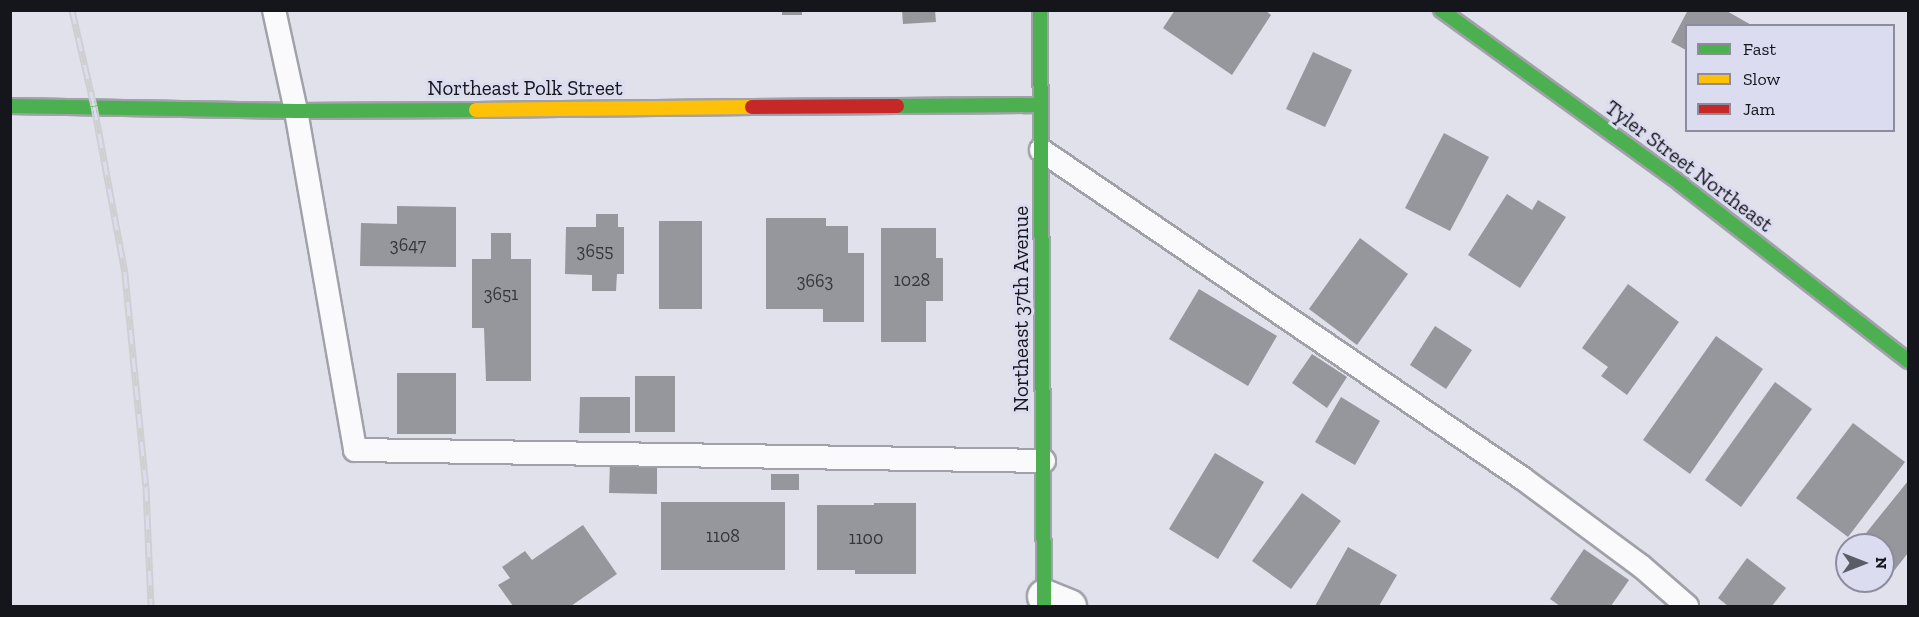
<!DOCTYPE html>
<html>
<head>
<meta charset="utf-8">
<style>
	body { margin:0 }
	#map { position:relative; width:1919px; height:617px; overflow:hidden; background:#e1e1ec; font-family:"Zilla Slab",serif }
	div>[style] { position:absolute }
	.building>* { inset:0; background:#96969d }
	.roads { filter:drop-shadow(2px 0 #a1a1a9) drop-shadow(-2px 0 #a1a1a9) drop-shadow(0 2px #a1a1a9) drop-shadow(0 -2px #a1a1a9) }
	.lane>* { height:22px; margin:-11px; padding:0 11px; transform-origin:11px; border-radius:11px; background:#fafafc }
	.street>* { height:33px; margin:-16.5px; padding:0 16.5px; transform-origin:16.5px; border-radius:16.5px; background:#fafafc }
	.fast>* { height:14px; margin:-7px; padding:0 7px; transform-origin:7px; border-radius:7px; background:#4caf50 }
	.slow>* { height:14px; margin:-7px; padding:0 7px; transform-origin:7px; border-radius:7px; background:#ffc107 }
	.jam>* { height:14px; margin:-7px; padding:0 7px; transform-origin:7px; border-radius:7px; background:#c62828 }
	.rail>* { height:7px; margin-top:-3.5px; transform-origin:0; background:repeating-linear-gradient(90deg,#dcdcf1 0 14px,#cfcfd2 0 28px); box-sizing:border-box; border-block:2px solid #cfcfd2 }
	span { translate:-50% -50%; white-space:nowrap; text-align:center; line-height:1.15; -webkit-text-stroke:6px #dcdcf1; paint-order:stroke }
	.number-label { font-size:18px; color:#35353c }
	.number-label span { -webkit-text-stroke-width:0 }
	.street-label { font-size:21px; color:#15151c }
	.frame { position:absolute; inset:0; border:12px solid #15151c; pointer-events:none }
	.legend { position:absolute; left:1685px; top:24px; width:210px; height:108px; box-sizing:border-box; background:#dcdcf1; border:2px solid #8c8c9c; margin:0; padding:8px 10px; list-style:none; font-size:18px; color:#15151c }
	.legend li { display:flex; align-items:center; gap:12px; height:30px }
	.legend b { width:30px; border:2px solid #8c8c9c }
	.north { position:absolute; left:1835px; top:533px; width:60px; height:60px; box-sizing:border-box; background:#dcdcf1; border:2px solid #8c8c9c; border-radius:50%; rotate:90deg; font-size:16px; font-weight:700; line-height:24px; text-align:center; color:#15151c }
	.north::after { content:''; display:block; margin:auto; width:21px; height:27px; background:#5c5c65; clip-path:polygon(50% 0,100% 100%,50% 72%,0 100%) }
</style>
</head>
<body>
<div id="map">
	<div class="building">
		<i style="clip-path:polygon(782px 10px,802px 10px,802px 15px,782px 15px)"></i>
		<i style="clip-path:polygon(902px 10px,935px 10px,936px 22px,903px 24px)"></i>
		<i style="clip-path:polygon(1175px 10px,1265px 10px,1271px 15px,1232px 75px,1163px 28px)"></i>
		<i style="clip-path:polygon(1688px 10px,1725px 10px,1753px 26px,1686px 26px,1686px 50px,1671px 42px)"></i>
		<i style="clip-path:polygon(1313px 52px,1352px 70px,1325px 127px,1286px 109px)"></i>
		<i style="clip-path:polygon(1444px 133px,1489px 157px,1450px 231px,1405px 208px)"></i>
		<i style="clip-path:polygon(1507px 194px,1532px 210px,1538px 200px,1566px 217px,1520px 288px,1468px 255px)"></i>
		<i style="clip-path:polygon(397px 206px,456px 207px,456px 267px,360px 266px,361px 223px,397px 224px)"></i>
		<i style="clip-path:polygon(596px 214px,618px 214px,618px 227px,624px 227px,624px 274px,617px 274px,616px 291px,592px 291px,592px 275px,565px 274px,566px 227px,596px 227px)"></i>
		<i style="clip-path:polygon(766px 218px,826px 218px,826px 226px,848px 226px,848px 253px,864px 253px,864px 322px,823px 322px,823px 309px,766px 309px)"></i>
		<i style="clip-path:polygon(659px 221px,702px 221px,702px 309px,659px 309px)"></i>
		<i style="clip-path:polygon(881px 228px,936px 228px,936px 258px,943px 258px,943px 301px,926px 301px,926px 342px,881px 342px)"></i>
		<i style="clip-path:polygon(491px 233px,511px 233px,511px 259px,531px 259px,531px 381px,486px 381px,484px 328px,472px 328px,472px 259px,491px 259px)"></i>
		<i style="clip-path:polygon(1360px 238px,1408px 274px,1357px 345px,1309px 309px)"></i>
		<i style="clip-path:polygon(1628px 284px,1679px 322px,1627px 395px,1601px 376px,1608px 367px,1582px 348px)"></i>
		<i style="clip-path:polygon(1199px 289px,1277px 336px,1248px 386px,1169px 339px)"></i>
		<i style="clip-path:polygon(1435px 326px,1472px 350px,1446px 389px,1410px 365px)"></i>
		<i style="clip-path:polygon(1716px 336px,1763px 369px,1690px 474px,1643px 440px)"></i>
		<i style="clip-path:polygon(1312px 354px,1347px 377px,1327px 408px,1292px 383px)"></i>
		<i style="clip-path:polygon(397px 373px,456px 373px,456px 434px,397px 434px)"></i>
		<i style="clip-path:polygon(635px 376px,675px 376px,675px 432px,635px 432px)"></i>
		<i style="clip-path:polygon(1775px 382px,1812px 409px,1741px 507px,1705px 480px)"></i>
		<i style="clip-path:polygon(580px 397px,630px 397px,630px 433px,579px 433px)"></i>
		<i style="clip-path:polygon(1341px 397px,1380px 421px,1355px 465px,1315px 442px)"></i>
		<i style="clip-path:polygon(1853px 423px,1905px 462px,1848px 537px,1796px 498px)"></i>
		<i style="clip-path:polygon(1215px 453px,1264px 482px,1218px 559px,1169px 529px)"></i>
		<i style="clip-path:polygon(610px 462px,657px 463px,657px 494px,609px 493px)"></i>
		<i style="clip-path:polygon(771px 474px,799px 474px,799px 490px,771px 490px)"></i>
		<i style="clip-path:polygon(1908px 481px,1908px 553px,1893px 572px,1883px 564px,1883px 545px,1858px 543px)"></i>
		<i style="clip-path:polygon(1302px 493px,1341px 521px,1291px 589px,1252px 561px)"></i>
		<i style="clip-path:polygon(661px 502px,785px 502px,785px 570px,661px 570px)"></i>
		<i style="clip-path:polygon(874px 503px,916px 503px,916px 574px,855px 574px,855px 570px,817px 570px,817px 505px,874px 505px)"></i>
		<i style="clip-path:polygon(583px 525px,617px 574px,571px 606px,513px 606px,498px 585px,510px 578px,502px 567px,525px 551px,532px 560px)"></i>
		<i style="clip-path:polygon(1348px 547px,1397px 575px,1379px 606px,1315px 606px)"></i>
		<i style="clip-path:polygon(1584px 549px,1629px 580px,1611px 606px,1560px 606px,1550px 599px)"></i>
		<i style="clip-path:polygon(1747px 558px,1786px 588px,1772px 606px,1728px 606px,1718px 598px)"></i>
	</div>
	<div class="roads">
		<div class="lane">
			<i style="left:274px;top:10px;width:103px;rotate:77.7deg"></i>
			<i style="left:296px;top:111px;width:344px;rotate:80.1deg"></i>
			<i style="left:355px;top:450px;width:689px;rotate:0.91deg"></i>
			<i style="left:1041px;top:150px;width:582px;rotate:34.29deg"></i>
			<i style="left:1522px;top:478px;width:148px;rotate:36.5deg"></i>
			<i style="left:1641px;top:566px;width:61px;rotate:41deg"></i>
		</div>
		<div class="street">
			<i style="left:1044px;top:596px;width:27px;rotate:22deg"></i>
		</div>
		<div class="fast">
			<i style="left:1040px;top:10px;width:596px;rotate:89.62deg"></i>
			<i style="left:1441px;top:10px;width:296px;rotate:35.9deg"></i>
			<i style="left:1681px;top:184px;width:288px;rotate:37.9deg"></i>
			<i style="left:10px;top:106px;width:286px;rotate:1deg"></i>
			<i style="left:296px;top:111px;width:180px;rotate:-0.3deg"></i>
			<i style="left:897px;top:106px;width:143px;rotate:-0.4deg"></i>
		</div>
		<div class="slow">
			<i style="left:476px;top:110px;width:276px;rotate:-0.6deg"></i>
		</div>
		<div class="jam">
			<i style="left:752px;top:107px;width:145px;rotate:-0.4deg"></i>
		</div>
	</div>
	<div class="rail">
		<i style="left:72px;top:10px;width:98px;rotate:77.1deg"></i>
		<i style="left:94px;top:106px;width:171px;rotate:79.5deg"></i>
		<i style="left:125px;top:274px;width:214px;rotate:84.4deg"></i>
		<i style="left:146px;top:487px;width:119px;rotate:87.6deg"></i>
	</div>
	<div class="number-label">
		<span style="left:408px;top:245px">3647</span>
		<span style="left:595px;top:251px">3655</span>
		<span style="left:912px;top:280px">1028</span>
		<span style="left:815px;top:281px">3663</span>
		<span style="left:501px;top:294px">3651</span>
		<span style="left:723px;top:536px">1108</span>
		<span style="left:866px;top:538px">1100</span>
	</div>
	<div class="street-label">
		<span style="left:525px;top:88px">Northeast Polk Street</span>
		<span style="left:1689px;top:166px;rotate:37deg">Tyler Street Northeast</span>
		<span style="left:1021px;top:309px;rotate:-90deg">Northeast 37th Avenue</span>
	</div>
	<div class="frame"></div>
	<ul class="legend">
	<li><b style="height:8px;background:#4caf50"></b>Fast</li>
	<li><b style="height:8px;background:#ffc107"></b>Slow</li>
	<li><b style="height:8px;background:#c62828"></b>Jam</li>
	</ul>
	<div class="north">N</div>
</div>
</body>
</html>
